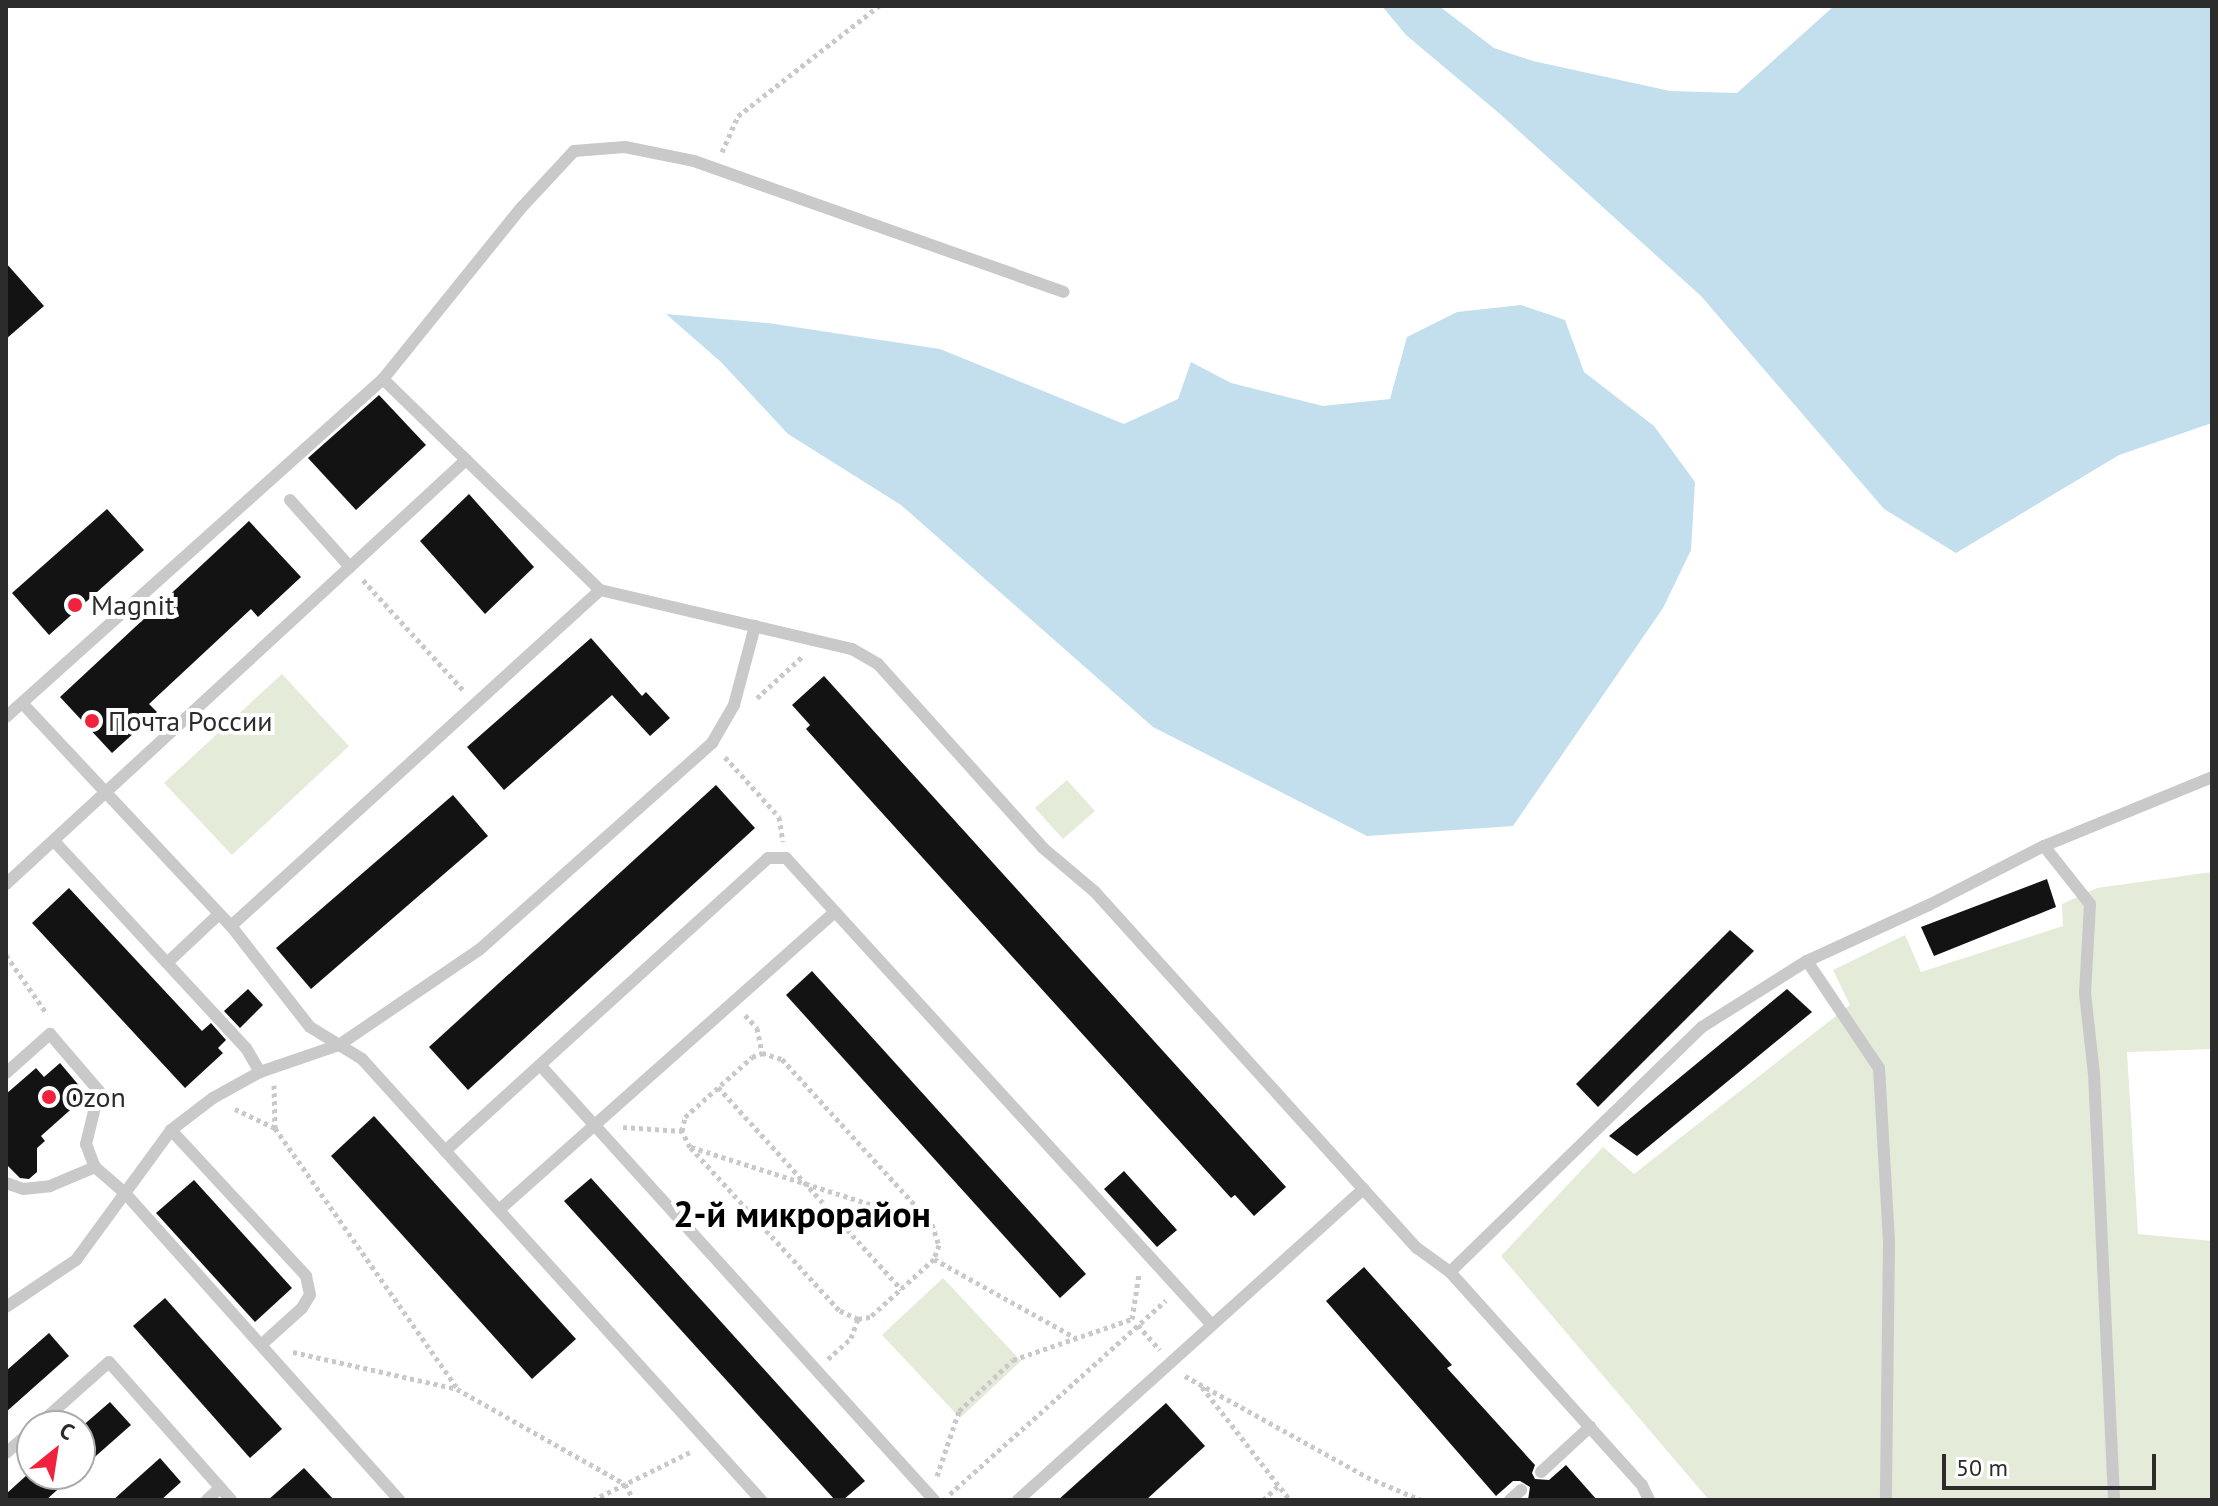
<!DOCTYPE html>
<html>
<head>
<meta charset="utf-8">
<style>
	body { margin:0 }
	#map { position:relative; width:2218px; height:1506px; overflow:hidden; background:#fff; font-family:"PT Sans",sans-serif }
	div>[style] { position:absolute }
	.green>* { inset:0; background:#e4ebd8 }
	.water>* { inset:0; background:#c3dfed }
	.building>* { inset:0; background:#131313 }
	.path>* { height:5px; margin-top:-2.5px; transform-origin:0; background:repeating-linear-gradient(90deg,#c9c9c9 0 4px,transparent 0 8px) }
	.service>* { height:12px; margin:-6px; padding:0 6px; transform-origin:6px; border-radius:6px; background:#c9c9c9 }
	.dots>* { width:22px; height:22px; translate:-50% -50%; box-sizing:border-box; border:4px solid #fff; border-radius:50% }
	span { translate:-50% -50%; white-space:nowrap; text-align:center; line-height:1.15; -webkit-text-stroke:8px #fff; paint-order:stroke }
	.poi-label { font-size:28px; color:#2c2c2c }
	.left { translate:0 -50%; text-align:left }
	.district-label { font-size:36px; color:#000; font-weight:700 }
	.frame { position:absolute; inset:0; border:8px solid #2c2c2c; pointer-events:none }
	.north { position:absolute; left:16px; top:1410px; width:80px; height:80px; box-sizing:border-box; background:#fff; border:2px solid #ababab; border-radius:50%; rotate:30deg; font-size:22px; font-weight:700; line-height:32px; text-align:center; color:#2c2c2c }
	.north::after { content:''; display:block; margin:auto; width:28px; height:36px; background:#f0223d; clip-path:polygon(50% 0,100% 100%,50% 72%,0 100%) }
	.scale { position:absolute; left:1942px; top:1454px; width:214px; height:36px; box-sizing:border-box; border:4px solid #2c2c2c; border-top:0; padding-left:10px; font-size:24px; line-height:28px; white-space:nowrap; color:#2c2c2c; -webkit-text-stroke:6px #fff; paint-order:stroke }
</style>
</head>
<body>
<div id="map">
	<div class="green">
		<i style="clip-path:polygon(282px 674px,349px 746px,232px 855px,164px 783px)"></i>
		<i style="clip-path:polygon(1067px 780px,1095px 811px,1063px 839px,1035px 808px)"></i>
		<i style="clip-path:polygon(2212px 872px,2212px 1049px,2127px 1052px,2138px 1234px,2212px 1241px,2212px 1500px,1709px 1500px,1501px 1256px,1603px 1147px,1634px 1174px,1850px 1005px,1833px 970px,1905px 935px,1921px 972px,2063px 926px,2062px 904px,2097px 888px)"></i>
		<i style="clip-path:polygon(943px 1278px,1021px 1361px,960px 1418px,882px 1335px)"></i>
	</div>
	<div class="water">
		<i style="clip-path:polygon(1382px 6px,1439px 6px,1494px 48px,1533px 61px,1670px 91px,1737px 93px,1834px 6px,2212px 6px,2212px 423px,2119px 455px,1956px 553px,1884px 509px,1701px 296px,1500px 114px,1406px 35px)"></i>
		<i style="clip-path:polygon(1521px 305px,1565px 320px,1584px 372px,1654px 426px,1695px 482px,1691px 550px,1663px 608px,1513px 826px,1367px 836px,1153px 727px,901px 505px,788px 434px,721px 362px,666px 314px,768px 323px,940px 349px,1124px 424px,1178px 399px,1191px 362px,1231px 383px,1323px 406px,1390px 399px,1407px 337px,1457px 312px)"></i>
	</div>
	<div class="building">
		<i style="clip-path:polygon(6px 263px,44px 306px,6px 339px)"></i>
		<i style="clip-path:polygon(379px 395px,426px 445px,356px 510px,308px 458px)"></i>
		<i style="clip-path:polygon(469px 494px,534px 567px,485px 614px,420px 541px)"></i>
		<i style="clip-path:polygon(107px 509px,144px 550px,49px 635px,12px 593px)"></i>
		<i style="clip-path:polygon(249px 521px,301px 577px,258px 617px,251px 609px,149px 704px,157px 712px,112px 753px,60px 697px)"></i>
		<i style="clip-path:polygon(591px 638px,642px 696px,646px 692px,670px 718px,650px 736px,612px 695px,504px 790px,467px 747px)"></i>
		<i style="clip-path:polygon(824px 676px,1286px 1187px,1254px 1216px,1235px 1195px,1231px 1198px,806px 729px,810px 725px,792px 705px)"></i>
		<i style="clip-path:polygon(716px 785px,755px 828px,468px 1090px,429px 1047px)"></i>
		<i style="clip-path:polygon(453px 795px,488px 836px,311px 989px,276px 948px)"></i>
		<i style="clip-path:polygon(2047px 879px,2056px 907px,1934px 956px,1921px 927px)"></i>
		<i style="clip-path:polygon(69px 888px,202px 1031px,211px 1023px,226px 1040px,218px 1048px,223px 1053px,185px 1088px,32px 923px)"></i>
		<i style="clip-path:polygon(1730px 930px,1754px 951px,1598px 1107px,1576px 1084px)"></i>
		<i style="clip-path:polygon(812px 971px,1086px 1274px,1060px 1298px,786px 995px)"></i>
		<i style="clip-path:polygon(248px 989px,263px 1005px,240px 1028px,224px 1011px)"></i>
		<i style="clip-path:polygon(1787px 989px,1812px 1012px,1637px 1156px,1609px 1136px)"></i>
		<i style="clip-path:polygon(60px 1063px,87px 1095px,41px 1136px,45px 1141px,37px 1148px,37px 1172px,29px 1179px,20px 1178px,6px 1164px,6px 1094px,36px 1068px,44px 1077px)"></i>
		<i style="clip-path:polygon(374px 1116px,576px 1339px,532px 1379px,331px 1156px)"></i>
		<i style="clip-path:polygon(1124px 1171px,1177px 1230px,1157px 1247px,1104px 1189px)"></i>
		<i style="clip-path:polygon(591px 1178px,865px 1481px,843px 1500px,835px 1500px,564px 1201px)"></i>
		<i style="clip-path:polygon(194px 1180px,292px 1288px,255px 1322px,156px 1213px)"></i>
		<i style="clip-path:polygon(1364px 1267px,1452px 1365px,1447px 1368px,1535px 1465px,1532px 1473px,1535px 1479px,1549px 1480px,1566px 1465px,1597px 1500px,1528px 1500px,1530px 1487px,1520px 1481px,1513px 1481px,1496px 1496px,1326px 1301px)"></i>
		<i style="clip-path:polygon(165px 1298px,282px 1429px,250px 1458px,133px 1326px)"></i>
		<i style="clip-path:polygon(49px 1333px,69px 1356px,6px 1412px,6px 1371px)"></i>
		<i style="clip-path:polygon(110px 1402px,131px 1425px,80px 1470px,80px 1428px)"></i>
		<i style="clip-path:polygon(1166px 1403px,1205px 1446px,1146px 1500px,1058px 1500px)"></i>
		<i style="clip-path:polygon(160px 1458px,181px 1482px,161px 1500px,113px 1500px)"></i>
		<i style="clip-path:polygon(304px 1468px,334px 1500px,268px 1500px)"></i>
		<i style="clip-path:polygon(28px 1474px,75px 1474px,46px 1500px,6px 1500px,6px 1494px)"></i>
	</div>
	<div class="path">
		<i style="left:722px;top:152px;width:39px;rotate:-66deg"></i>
		<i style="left:738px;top:116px;width:179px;rotate:-38deg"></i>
		<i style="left:363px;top:580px;width:150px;rotate:47.7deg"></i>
		<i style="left:757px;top:698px;width:62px;rotate:-42.4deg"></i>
		<i style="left:725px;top:757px;width:81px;rotate:48deg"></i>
		<i style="left:779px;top:817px;width:25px;rotate:81deg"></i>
		<i style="left:6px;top:955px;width:72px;rotate:55.2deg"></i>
		<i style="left:745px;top:1015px;width:18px;rotate:47deg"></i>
		<i style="left:757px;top:1028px;width:25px;rotate:79deg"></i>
		<i style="left:762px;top:1053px;width:21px;rotate:17deg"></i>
		<i style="left:782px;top:1059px;width:223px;rotate:47.7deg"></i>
		<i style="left:932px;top:1224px;width:22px;rotate:72deg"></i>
		<i style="left:939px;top:1245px;width:15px;rotate:110deg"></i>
		<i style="left:934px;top:1259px;width:86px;rotate:137.8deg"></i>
		<i style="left:870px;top:1317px;width:12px;rotate:171deg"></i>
		<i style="left:858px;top:1319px;width:21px;rotate:-155deg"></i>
		<i style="left:839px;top:1310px;width:221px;rotate:-132.4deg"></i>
		<i style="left:690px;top:1147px;width:18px;rotate:-117deg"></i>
		<i style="left:682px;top:1131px;width:14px;rotate:-78deg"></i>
		<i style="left:685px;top:1117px;width:90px;rotate:-41.8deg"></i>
		<i style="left:752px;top:1057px;width:11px;rotate:-22deg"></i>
		<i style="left:274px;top:1085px;width:43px;rotate:88.7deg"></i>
		<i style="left:718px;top:1087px;width:273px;rotate:47.8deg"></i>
		<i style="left:235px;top:1109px;width:44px;rotate:25.4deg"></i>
		<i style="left:275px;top:1128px;width:317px;rotate:55deg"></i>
		<i style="left:623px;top:1127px;width:59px;rotate:3.9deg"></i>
		<i style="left:691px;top:1147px;width:250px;rotate:17.7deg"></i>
		<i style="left:934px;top:1259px;width:162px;rotate:29.1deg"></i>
		<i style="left:1138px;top:1325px;width:33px;rotate:49deg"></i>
		<i style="left:293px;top:1352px;width:168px;rotate:12.7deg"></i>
		<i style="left:457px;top:1389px;width:193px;rotate:29.5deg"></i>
		<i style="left:625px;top:1484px;width:18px;rotate:61deg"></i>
		<i style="left:828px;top:1359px;width:31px;rotate:-42deg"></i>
		<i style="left:851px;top:1338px;width:20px;rotate:-70deg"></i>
		<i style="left:1185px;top:1376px;width:208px;rotate:29deg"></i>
		<i style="left:1367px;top:1477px;width:59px;rotate:23.1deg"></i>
		<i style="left:1202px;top:1387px;width:143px;rotate:52.1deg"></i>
		<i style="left:937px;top:1476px;width:69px;rotate:-71.3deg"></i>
		<i style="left:959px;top:1411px;width:74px;rotate:-43.4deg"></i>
		<i style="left:1013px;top:1360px;width:126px;rotate:-19deg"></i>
		<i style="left:1132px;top:1319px;width:46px;rotate:-81.2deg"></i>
		<i style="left:950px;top:1494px;width:290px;rotate:-41.9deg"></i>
		<i style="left:593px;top:1500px;width:108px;rotate:-26.3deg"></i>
		<i style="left:1263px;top:1500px;width:21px;rotate:-43deg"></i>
	</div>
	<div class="service">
		<i style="left:383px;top:379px;width:303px;rotate:44.2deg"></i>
		<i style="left:600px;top:590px;width:259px;rotate:13.2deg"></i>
		<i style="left:852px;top:649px;width:30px;rotate:30deg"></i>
		<i style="left:878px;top:664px;width:247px;rotate:48.1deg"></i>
		<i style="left:1043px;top:848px;width:68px;rotate:40.2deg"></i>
		<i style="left:1095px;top:892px;width:480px;rotate:47.9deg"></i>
		<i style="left:1417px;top:1248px;width:41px;rotate:36deg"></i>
		<i style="left:1450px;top:1272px;width:287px;rotate:48deg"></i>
		<i style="left:1642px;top:1485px;width:17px;rotate:65deg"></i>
		<i style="left:290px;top:500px;width:90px;rotate:48.2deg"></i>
		<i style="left:23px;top:704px;width:304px;rotate:46.9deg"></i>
		<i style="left:231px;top:926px;width:128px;rotate:52deg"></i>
		<i style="left:310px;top:1027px;width:61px;rotate:31.6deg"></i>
		<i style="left:362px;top:1059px;width:595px;rotate:47.86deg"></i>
		<i style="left:6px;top:717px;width:506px;rotate:-41.88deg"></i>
		<i style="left:383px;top:379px;width:221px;rotate:-51.1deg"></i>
		<i style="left:522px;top:207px;width:76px;rotate:-47.1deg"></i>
		<i style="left:574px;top:151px;width:51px;rotate:-4.5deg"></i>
		<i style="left:625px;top:147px;width:70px;rotate:11.5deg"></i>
		<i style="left:694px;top:161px;width:392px;rotate:19.5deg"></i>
		<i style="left:54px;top:841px;width:282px;rotate:47.2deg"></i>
		<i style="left:246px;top:1048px;width:28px;rotate:60deg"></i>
		<i style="left:2044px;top:846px;width:74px;rotate:51.6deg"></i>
		<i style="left:2090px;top:904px;width:89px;rotate:93.2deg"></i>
		<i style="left:2085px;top:993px;width:81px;rotate:83.7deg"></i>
		<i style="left:2094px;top:1074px;width:426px;rotate:87.3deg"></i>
		<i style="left:6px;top:884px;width:626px;rotate:-42.67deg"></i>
		<i style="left:231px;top:926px;width:499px;rotate:-42.3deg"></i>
		<i style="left:1807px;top:961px;width:129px;rotate:56.1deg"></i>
		<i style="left:1879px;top:1068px;width:175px;rotate:86.7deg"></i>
		<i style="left:1889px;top:1243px;width:257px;rotate:90.7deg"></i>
		<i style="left:167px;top:963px;width:71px;rotate:-43.3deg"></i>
		<i style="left:540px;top:1065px;width:587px;rotate:47.83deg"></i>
		<i style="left:6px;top:1073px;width:59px;rotate:-41.6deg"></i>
		<i style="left:50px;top:1034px;width:75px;rotate:49.3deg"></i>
		<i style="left:99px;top:1091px;width:55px;rotate:103.8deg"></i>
		<i style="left:86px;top:1144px;width:25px;rotate:69deg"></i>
		<i style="left:95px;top:1167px;width:38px;rotate:41deg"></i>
		<i style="left:124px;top:1192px;width:413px;rotate:48.2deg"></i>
		<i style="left:171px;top:1130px;width:199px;rotate:47.2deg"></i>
		<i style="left:306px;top:1276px;width:19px;rotate:78deg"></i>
		<i style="left:310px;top:1295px;width:15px;rotate:122deg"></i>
		<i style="left:302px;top:1308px;width:55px;rotate:137.9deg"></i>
		<i style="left:445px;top:1151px;width:436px;rotate:-42.2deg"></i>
		<i style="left:768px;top:858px;width:18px"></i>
		<i style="left:786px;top:858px;width:632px;rotate:47.63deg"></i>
		<i style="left:6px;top:1183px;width:18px;rotate:19deg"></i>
		<i style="left:23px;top:1189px;width:27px;rotate:-6deg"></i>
		<i style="left:50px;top:1186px;width:49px;rotate:-22.9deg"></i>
		<i style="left:499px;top:1210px;width:449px;rotate:-41.6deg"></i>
		<i style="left:1450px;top:1272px;width:351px;rotate:-44.2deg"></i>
		<i style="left:1702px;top:1027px;width:124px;rotate:-32.2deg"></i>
		<i style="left:1807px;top:961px;width:134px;rotate:-24.7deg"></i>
		<i style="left:1929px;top:905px;width:129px;rotate:-27.2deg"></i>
		<i style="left:2044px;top:846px;width:182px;rotate:-22.3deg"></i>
		<i style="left:6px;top:1307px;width:84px;rotate:-33.9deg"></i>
		<i style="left:76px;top:1260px;width:161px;rotate:-53.8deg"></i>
		<i style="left:171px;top:1130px;width:53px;rotate:-37.3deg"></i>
		<i style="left:213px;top:1098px;width:54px;rotate:-29deg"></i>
		<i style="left:260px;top:1072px;width:83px;rotate:-18.9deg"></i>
		<i style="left:339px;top:1045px;width:169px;rotate:-34.2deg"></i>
		<i style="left:479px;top:950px;width:312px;rotate:-41.6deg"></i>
		<i style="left:712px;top:743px;width:44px;rotate:-59.9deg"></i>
		<i style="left:734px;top:705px;width:82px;rotate:-75.1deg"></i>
		<i style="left:37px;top:1426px;width:96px;rotate:-41.6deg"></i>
		<i style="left:109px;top:1362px;width:184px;rotate:48.5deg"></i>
		<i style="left:6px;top:1453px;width:35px;rotate:-41deg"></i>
		<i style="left:1541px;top:1472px;width:67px;rotate:-42.6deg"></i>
		<i style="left:207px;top:1500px;width:18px;rotate:-43deg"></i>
		<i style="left:1018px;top:1500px;width:465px;rotate:-42deg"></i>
		<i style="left:1510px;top:1500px;width:15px;rotate:-42deg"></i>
	</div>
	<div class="dots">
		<i style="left:75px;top:605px;background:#f0223d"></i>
		<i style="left:92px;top:721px;background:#f0223d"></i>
		<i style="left:49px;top:1097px;background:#f0223d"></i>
	</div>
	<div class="poi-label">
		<span class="left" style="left:91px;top:605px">Magnit</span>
		<span class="left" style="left:108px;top:721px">Почта России</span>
		<span class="left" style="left:65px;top:1097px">Ozon</span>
	</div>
	<div class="district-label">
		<span style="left:802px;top:1214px">2-й микрорайон</span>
	</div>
	<div class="frame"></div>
	<div class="north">С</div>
	<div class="scale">50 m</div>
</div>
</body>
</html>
